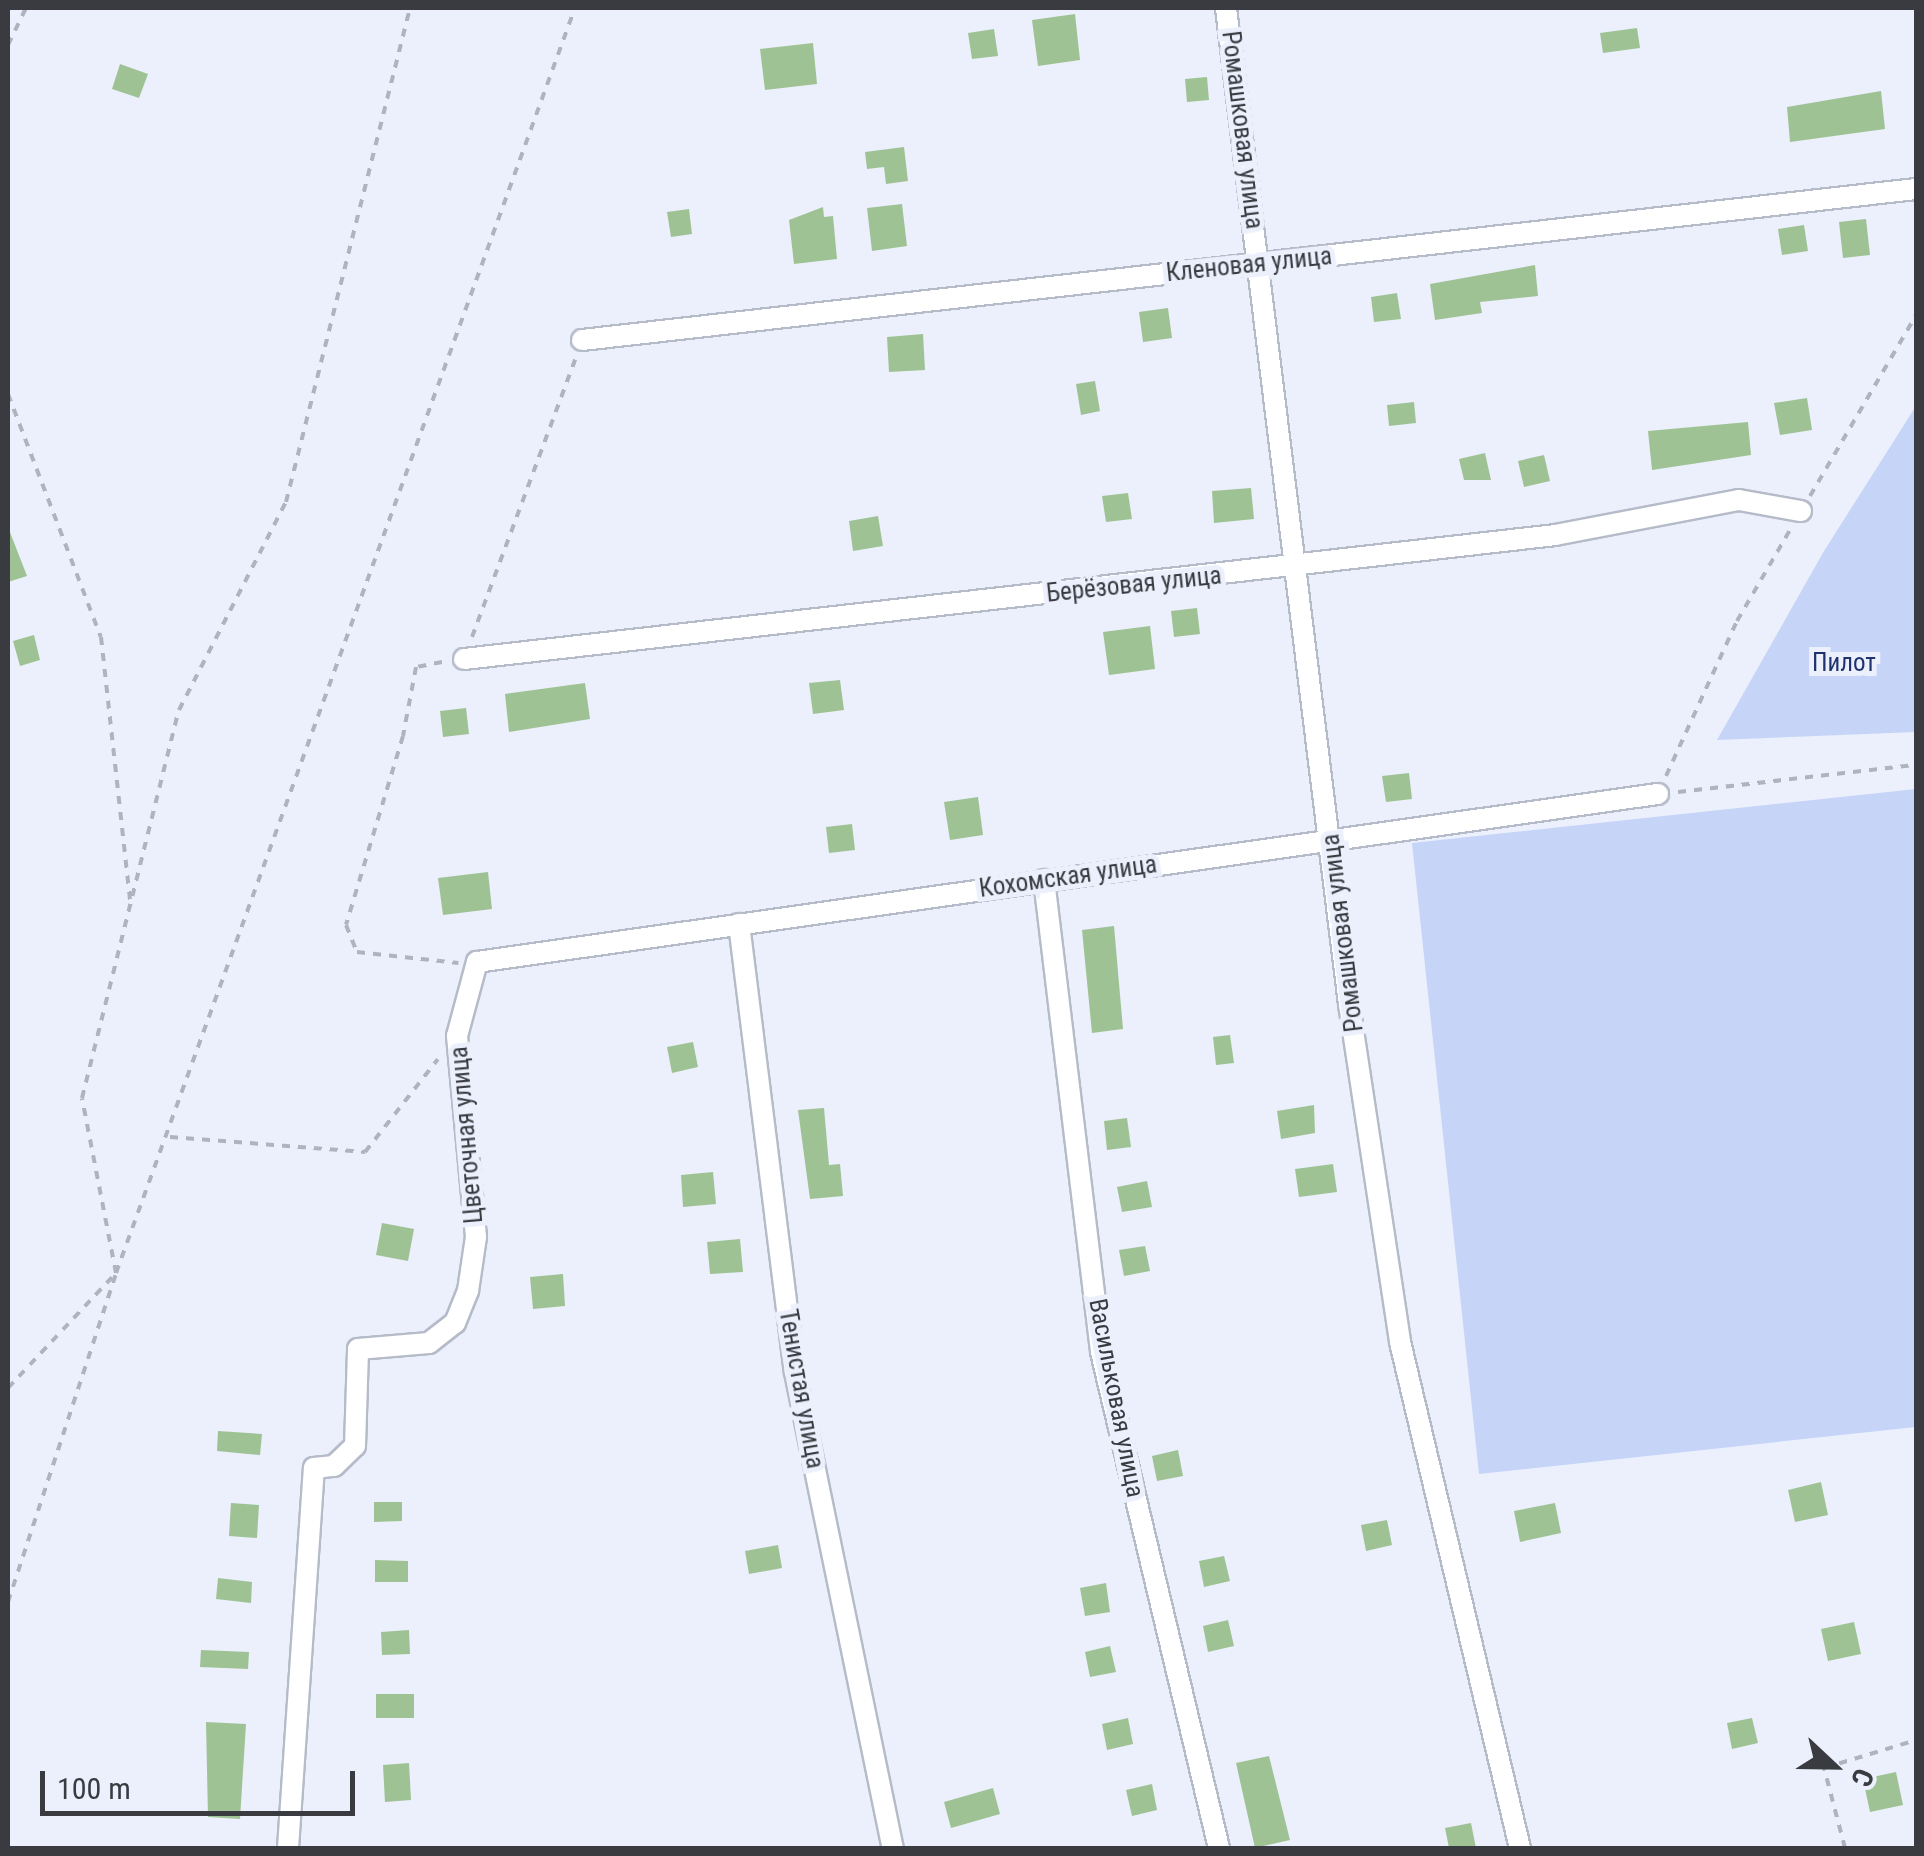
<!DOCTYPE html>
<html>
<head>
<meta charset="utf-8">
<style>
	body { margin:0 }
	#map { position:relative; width:1924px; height:1856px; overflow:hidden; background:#ebf0fc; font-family:"Roboto Condensed",sans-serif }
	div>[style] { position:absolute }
	.green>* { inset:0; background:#c6d5f7 }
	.building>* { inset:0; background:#9fc294 }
	.path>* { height:4px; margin-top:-2px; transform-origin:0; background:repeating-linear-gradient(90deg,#afb3bd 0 8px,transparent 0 16px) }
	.roads { filter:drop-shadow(2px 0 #b5bbc9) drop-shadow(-2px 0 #b5bbc9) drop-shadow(0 2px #b5bbc9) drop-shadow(0 -2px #b5bbc9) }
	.minor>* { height:20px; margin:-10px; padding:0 10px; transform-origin:10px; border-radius:10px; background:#fff }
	span { translate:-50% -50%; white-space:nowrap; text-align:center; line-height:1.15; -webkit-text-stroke:10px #ebf0fc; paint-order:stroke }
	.street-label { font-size:25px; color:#393b41 }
	.park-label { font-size:25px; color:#20326d }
	.frame { position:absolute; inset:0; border:10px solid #393b41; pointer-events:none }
	.north { position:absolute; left:1784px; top:1716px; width:100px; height:100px; -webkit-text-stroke:8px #ebf0fc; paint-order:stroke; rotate:112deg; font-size:28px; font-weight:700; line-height:40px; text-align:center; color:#393b41 }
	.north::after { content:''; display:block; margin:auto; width:35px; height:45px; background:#393b41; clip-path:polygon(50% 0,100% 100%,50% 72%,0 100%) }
	.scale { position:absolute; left:40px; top:1771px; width:315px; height:45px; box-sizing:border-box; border:5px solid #393b41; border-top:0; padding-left:12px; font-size:30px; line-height:35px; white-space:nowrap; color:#393b41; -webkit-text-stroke:8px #ebf0fc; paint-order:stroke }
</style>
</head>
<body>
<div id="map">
	<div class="green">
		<i style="clip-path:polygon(1916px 406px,1916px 732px,1717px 740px,1824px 551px)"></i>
		<i style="clip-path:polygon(1916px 789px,1916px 1427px,1479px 1474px,1412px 843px)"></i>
	</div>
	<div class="building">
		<i style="clip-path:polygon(1075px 14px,1080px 60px,1038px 66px,1032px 20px)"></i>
		<i style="clip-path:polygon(1637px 28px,1640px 48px,1603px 53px,1600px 33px)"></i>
		<i style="clip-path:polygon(994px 29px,998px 56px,972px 59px,968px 33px)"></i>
		<i style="clip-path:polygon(813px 43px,817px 84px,765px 90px,760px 49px)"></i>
		<i style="clip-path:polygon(120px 64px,148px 74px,139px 98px,112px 89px)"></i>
		<i style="clip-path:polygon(1207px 77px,1209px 100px,1187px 102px,1185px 79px)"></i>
		<i style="clip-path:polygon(1881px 91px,1885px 129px,1790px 142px,1787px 107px)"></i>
		<i style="clip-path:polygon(904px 147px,908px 181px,886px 184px,884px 167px,867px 169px,865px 152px)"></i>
		<i style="clip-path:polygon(902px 204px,907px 246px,872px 251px,867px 208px)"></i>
		<i style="clip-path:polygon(823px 207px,824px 217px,833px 216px,837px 259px,794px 264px,789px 220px)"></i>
		<i style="clip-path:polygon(689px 209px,692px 234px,671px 237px,667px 212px)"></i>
		<i style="clip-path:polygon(1866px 219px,1870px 255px,1843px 258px,1839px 222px)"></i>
		<i style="clip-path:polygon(1804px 225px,1808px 251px,1782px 255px,1778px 229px)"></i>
		<i style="clip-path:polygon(1535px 265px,1538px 296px,1480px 302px,1482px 313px,1435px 320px,1430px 284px)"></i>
		<i style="clip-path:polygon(1397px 293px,1401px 319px,1374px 322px,1371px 297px)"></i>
		<i style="clip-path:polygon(1168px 308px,1172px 338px,1143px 342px,1139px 312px)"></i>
		<i style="clip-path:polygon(923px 334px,925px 370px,889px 372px,887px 337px)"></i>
		<i style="clip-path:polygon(1095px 381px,1100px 411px,1081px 415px,1076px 384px)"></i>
		<i style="clip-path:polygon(1807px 398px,1812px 430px,1780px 435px,1774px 403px)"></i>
		<i style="clip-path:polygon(1414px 402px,1416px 423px,1389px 426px,1387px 405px)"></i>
		<i style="clip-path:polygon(1748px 422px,1751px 455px,1652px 470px,1648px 431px)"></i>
		<i style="clip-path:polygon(1485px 453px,1491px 480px,1464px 480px,1459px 459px)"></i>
		<i style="clip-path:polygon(1544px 455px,1550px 481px,1524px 487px,1518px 461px)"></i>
		<i style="clip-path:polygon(1251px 488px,1254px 519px,1214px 523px,1212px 491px)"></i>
		<i style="clip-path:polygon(1128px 493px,1132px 519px,1106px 522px,1102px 496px)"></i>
		<i style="clip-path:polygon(878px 516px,883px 546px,853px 551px,849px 521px)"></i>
		<i style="clip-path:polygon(8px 527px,27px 576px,8px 582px)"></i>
		<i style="clip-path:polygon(1197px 608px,1200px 634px,1174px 637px,1171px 611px)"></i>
		<i style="clip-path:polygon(1150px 626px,1155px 669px,1109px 675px,1103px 632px)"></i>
		<i style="clip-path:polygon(34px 635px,40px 660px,20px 666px,13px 641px)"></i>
		<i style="clip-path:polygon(840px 680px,844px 710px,813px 714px,809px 683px)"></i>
		<i style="clip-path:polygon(585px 683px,590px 719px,509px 732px,505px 694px)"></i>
		<i style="clip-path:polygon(466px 708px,469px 734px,443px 737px,440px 711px)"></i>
		<i style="clip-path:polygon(1409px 773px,1412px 799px,1386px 802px,1382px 776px)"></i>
		<i style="clip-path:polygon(978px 797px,983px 835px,950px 840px,944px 802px)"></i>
		<i style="clip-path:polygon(852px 824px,855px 850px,829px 853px,826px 827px)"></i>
		<i style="clip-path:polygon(488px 872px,492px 909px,443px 915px,438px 878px)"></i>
		<i style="clip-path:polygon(1114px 926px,1123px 1029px,1092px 1033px,1082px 930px)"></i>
		<i style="clip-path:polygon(1230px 1035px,1234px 1063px,1216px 1065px,1213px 1037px)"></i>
		<i style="clip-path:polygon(693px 1042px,698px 1067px,672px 1073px,667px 1047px)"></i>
		<i style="clip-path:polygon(1314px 1105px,1315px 1133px,1281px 1139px,1277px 1111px)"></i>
		<i style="clip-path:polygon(824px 1108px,829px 1165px,840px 1164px,843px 1196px,810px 1199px,798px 1110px)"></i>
		<i style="clip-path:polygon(1127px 1118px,1131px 1147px,1107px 1150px,1104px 1121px)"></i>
		<i style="clip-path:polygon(1333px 1164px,1337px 1192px,1299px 1197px,1295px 1169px)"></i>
		<i style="clip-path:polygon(713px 1172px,716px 1204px,683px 1207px,681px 1175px)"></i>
		<i style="clip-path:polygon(1147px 1181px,1152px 1207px,1122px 1212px,1117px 1187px)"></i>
		<i style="clip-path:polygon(382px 1223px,414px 1229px,408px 1261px,376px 1255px)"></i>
		<i style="clip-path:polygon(740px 1239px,743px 1272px,710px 1274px,707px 1242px)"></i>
		<i style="clip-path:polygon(1145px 1246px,1150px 1271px,1124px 1276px,1119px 1250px)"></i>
		<i style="clip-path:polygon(563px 1274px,565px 1306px,533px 1309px,530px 1277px)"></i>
		<i style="clip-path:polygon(218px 1431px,262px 1434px,260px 1455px,217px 1451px)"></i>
		<i style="clip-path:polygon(1178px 1450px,1183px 1476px,1157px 1481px,1152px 1456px)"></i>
		<i style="clip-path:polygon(1821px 1482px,1828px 1515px,1795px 1522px,1788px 1490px)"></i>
		<i style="clip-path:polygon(374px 1502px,402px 1502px,402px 1521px,374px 1522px)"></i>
		<i style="clip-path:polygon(231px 1503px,259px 1505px,257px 1538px,229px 1536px)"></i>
		<i style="clip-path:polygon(1555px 1503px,1561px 1533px,1520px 1542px,1514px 1511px)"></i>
		<i style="clip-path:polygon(1387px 1520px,1392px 1545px,1366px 1551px,1361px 1525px)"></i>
		<i style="clip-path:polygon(778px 1545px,782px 1568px,749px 1574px,745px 1551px)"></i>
		<i style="clip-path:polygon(1224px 1556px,1230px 1581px,1204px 1587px,1199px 1561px)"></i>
		<i style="clip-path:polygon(375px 1560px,408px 1561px,408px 1582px,375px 1582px)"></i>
		<i style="clip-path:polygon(218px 1578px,252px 1582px,251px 1603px,216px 1599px)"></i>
		<i style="clip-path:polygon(1106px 1583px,1110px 1612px,1085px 1616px,1080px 1588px)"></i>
		<i style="clip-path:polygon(1228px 1620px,1234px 1646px,1208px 1652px,1203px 1626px)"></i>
		<i style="clip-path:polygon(1854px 1622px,1861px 1654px,1828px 1661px,1821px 1629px)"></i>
		<i style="clip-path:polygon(409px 1630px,410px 1654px,382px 1655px,381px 1632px)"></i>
		<i style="clip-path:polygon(1110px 1646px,1116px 1672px,1090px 1677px,1085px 1652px)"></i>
		<i style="clip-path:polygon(201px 1650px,249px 1652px,248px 1669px,200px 1667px)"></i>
		<i style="clip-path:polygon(376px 1694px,414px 1694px,414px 1718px,376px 1718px)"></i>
		<i style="clip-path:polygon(1128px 1718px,1133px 1744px,1107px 1750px,1102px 1724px)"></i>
		<i style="clip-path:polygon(1752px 1718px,1758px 1743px,1732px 1749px,1727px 1723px)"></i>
		<i style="clip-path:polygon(206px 1722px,246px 1724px,240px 1819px,208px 1817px)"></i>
		<i style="clip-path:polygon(1269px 1756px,1290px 1840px,1255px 1848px,1236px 1763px)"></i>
		<i style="clip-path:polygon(409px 1763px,411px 1800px,385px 1802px,383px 1765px)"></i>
		<i style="clip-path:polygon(1896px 1772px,1903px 1805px,1870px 1812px,1863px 1779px)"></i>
		<i style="clip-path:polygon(1152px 1784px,1157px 1810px,1132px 1816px,1126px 1790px)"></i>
		<i style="clip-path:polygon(993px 1788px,1000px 1814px,951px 1828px,944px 1802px)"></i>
		<i style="clip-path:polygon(1471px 1823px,1476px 1848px,1449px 1848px,1445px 1828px)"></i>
	</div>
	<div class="path">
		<i style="left:8px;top:45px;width:41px;rotate:-64.1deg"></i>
		<i style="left:8px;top:394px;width:260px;rotate:69.1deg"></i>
		<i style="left:101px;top:637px;width:266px;rotate:83.7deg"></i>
		<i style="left:1810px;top:496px;width:210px;rotate:-59.6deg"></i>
		<i style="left:472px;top:637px;width:296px;rotate:-69.6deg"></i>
		<i style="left:442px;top:662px;width:26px;rotate:169deg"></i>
		<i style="left:416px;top:667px;width:70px;rotate:100.7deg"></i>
		<i style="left:403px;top:736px;width:197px;rotate:106.8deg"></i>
		<i style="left:346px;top:925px;width:29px;rotate:68deg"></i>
		<i style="left:357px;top:952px;width:102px;rotate:6.2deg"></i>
		<i style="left:1666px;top:776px;width:170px;rotate:-65.4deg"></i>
		<i style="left:1737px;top:621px;width:105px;rotate:-59.8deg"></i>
		<i style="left:1678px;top:792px;width:240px;rotate:-6.5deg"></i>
		<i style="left:170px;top:1137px;width:196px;rotate:4.4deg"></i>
		<i style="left:365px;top:1152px;width:118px;rotate:-51.9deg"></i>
		<i style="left:8px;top:1388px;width:158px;rotate:-46.8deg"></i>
		<i style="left:116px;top:1273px;width:178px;rotate:-101deg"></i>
		<i style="left:82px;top:1098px;width:400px;rotate:-76deg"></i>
		<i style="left:179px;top:710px;width:234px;rotate:-62.8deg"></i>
		<i style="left:286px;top:502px;width:509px;rotate:-75.91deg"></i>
		<i style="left:8px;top:1602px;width:346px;rotate:-71.8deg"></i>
		<i style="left:116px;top:1273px;width:1346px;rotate:-70.06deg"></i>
		<i style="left:1845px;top:1848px;width:83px;rotate:-104.7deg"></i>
		<i style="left:1824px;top:1768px;width:96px;rotate:-16.9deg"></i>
	</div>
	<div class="roads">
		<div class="minor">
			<i style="left:1226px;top:8px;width:1004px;rotate:82.96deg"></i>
			<i style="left:1349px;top:1004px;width:342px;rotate:81.4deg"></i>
			<i style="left:1400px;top:1342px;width:520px;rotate:76.66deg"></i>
			<i style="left:582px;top:340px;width:1343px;rotate:-6.46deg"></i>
			<i style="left:464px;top:659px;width:1098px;rotate:-6.48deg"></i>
			<i style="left:1555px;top:535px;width:187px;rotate:-10.8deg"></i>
			<i style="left:1739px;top:500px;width:63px;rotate:10.1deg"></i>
			<i style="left:1044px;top:880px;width:475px;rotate:83.1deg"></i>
			<i style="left:1101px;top:1352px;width:510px;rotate:76.62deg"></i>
			<i style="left:739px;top:924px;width:451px;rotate:82.9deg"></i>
			<i style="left:795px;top:1372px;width:486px;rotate:78.4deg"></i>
			<i style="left:288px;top:1848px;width:381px;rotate:-86.1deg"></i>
			<i style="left:314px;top:1468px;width:20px;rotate:-6deg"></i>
			<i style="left:334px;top:1466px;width:29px;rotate:-44deg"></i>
			<i style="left:355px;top:1446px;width:97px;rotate:-88.2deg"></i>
			<i style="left:358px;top:1349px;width:71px;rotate:-4.8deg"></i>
			<i style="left:429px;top:1343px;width:33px;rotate:-38deg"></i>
			<i style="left:455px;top:1323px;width:35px;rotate:-68deg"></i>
			<i style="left:468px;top:1291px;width:55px;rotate:-81.6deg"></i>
			<i style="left:476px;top:1237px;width:202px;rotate:-95.4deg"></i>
			<i style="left:457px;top:1036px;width:77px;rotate:-74.9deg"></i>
			<i style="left:477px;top:962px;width:1193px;rotate:-8.1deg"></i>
		</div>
	</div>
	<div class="street-label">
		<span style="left:1242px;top:130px;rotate:83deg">Ромашковая улица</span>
		<span style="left:1249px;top:265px;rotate:-6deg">Кленовая улица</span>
		<span style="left:1134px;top:585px;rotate:-6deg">Берёзовая улица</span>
		<span style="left:1068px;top:877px;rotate:-8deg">Кохомская улица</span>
		<span style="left:1343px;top:933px;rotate:-97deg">Ромашковая улица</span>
		<span style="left:467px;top:1135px;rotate:-95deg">Цветочная улица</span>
		<span style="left:801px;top:1389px;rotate:80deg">Тенистая улица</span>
		<span style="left:1116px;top:1398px;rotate:79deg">Васильковая улица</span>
	</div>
	<div class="park-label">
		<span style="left:1844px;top:663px">Пилот</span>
	</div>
	<div class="frame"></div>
	<div class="north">С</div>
	<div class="scale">100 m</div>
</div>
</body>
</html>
